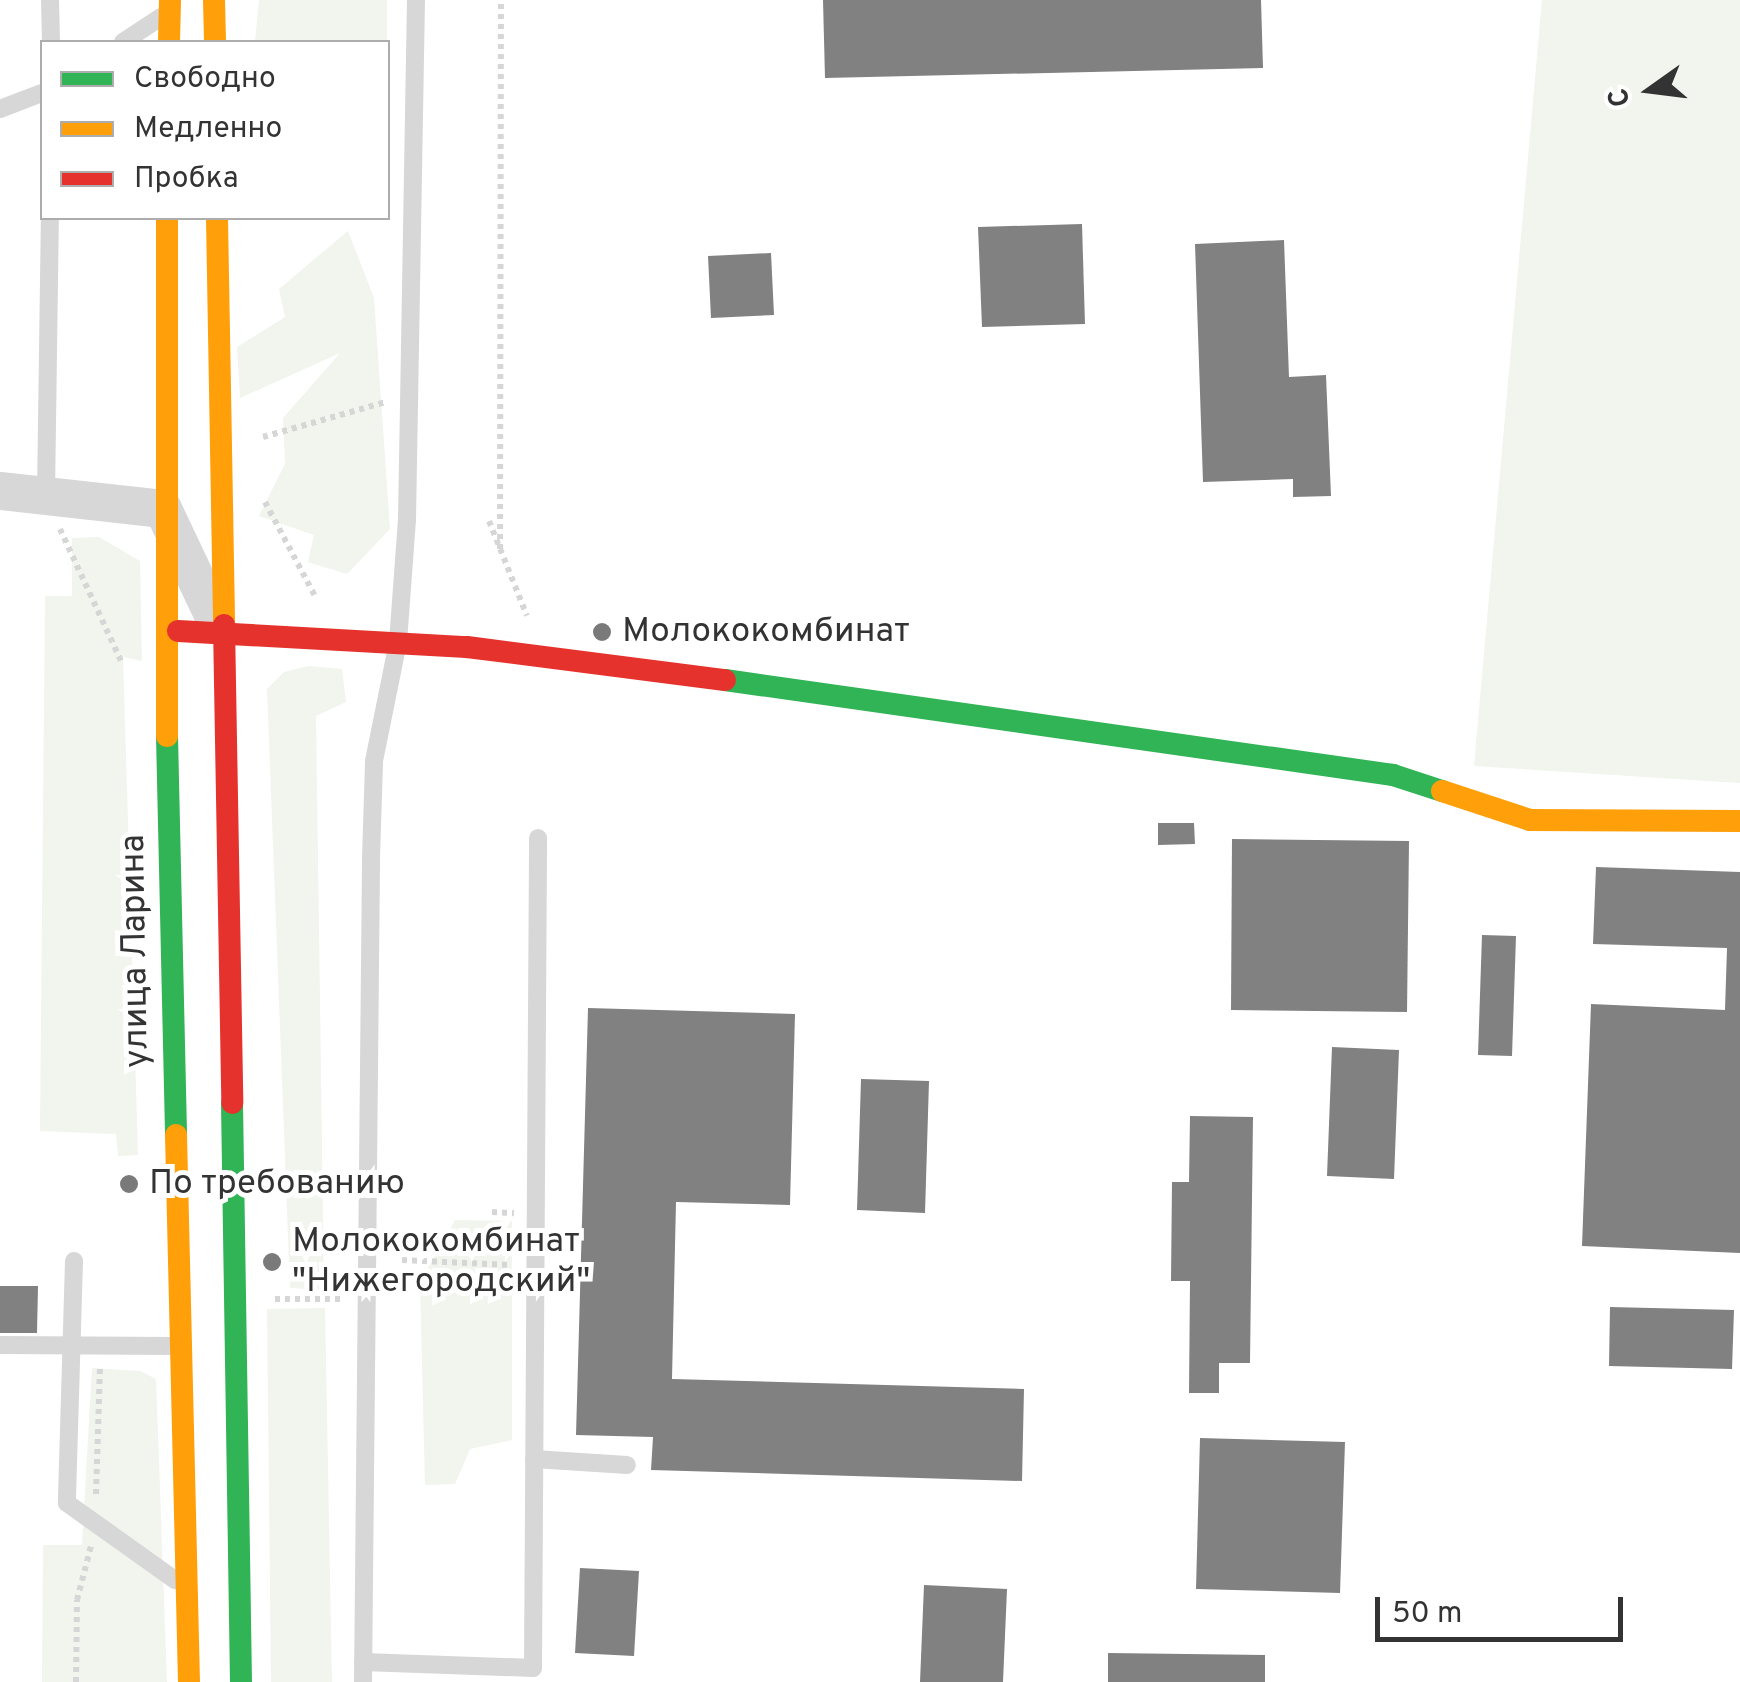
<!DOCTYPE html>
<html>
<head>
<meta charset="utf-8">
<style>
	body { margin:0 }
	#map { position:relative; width:1740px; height:1682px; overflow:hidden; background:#fff; font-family:Overpass,sans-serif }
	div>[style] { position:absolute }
	.green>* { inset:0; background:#f1f5ed }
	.building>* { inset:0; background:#818181 }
	.path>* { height:6px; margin-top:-3px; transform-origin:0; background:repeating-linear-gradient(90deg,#d6d6d6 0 5px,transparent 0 10px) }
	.lane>* { height:18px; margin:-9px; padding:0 9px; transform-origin:9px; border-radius:9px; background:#d7d7d7 }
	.street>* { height:38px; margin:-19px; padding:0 19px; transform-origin:19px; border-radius:19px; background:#d7d7d7 }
	.fast>* { height:22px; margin:-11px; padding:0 11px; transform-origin:11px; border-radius:11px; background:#30b455 }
	.slow>* { height:22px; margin:-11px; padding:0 11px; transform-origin:11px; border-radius:11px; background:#ff9f0a }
	.jam>* { height:22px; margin:-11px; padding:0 11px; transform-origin:11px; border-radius:11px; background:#e5322d }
	.dots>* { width:28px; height:28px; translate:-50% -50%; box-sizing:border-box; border:5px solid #fff; border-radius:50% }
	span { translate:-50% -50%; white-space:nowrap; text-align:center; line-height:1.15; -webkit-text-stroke:10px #fff; paint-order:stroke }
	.poi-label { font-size:35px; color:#333 }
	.left { translate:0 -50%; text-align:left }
	.street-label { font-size:35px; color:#333 }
	.legend { position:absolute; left:40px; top:40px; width:350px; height:180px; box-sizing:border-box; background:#fff; border:2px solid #adadad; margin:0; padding:12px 18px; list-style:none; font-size:30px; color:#333 }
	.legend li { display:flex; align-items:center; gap:20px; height:50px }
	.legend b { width:50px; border:2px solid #adadad }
	.north { position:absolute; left:1600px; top:40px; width:100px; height:100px; -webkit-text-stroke:8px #fff; paint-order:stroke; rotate:256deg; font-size:28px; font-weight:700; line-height:40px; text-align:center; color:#333 }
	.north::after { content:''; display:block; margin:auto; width:35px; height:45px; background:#333; clip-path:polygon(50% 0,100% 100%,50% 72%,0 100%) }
	.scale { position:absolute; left:1375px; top:1597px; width:248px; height:45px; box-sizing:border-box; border:5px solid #333; border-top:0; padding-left:12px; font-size:30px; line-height:35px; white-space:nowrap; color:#333; -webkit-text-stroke:8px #fff; paint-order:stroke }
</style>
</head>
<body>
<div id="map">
	<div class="green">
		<i style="clip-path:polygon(259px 0,387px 0,387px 42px,255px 42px)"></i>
		<i style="clip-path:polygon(1542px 0,1740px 0,1740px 783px,1474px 766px)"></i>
		<i style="clip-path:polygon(348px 231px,374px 298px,390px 529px,347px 574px,308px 562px,314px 535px,259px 516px,285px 464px,283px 418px,340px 353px,240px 398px,237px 347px,285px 317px,279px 289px)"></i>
		<i style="clip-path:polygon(99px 537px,140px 561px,142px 661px,123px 657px,138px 1155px,118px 1156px,116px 1134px,40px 1131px,45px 596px,72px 596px,72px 538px)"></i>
		<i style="clip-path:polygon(308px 666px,342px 669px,346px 702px,316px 716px,324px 1290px,290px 1288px,267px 689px,284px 672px)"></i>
		<i style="clip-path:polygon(455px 1220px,512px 1221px,512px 1440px,470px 1449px,455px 1484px,425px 1485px,420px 1282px)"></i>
		<i style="clip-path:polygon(325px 1308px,332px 1682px,271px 1682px,267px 1309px)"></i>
		<i style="clip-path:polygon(92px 1368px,140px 1371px,156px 1379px,167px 1682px,42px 1682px,43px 1545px,82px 1545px)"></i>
	</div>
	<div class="building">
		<i style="clip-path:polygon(823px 0,1261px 0,1263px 68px,825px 78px)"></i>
		<i style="clip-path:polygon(1082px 224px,1085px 324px,982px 327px,978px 227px)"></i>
		<i style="clip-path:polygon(1284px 240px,1289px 377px,1326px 375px,1331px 496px,1293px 497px,1293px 479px,1203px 482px,1195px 244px)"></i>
		<i style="clip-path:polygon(771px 253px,774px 315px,711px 318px,708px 256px)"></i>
		<i style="clip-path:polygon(1158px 823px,1194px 823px,1195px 844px,1158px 845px)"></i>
		<i style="clip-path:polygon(1232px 839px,1409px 841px,1407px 1012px,1231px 1010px)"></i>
		<i style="clip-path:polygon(1596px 867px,1740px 872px,1740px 1253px,1582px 1246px,1591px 1004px,1725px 1010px,1727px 948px,1593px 944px)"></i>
		<i style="clip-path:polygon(1482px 935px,1516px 936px,1512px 1056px,1478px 1055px)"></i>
		<i style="clip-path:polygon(588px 1008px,795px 1014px,790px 1205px,676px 1202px,672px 1379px,1024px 1389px,1022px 1481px,651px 1470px,653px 1437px,576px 1435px)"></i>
		<i style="clip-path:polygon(1332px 1047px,1399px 1050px,1394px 1179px,1327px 1176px)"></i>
		<i style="clip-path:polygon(861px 1079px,929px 1081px,925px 1213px,857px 1210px)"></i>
		<i style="clip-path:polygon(1190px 1116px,1253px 1117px,1250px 1363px,1219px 1363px,1219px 1393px,1189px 1393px,1190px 1281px,1171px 1281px,1172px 1182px,1189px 1182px)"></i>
		<i style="clip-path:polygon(0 1286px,38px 1286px,37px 1333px,0 1333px)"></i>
		<i style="clip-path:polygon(1610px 1307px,1734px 1310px,1732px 1369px,1609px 1366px)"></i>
		<i style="clip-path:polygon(1200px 1438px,1345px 1442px,1340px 1593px,1196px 1589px)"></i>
		<i style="clip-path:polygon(580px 1568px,639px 1571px,634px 1656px,575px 1653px)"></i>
		<i style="clip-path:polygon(924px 1585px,1007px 1589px,1003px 1682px,920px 1682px)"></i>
		<i style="clip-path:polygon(1108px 1653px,1265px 1655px,1265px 1682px,1108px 1682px)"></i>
	</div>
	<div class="path">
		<i style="left:263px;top:437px;width:128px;rotate:-15.9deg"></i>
		<i style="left:265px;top:502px;width:106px;rotate:62deg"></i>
		<i style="left:489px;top:521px;width:102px;rotate:68.2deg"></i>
		<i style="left:60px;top:529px;width:148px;rotate:65.2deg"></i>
		<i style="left:500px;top:549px;width:549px;rotate:-89.9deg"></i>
		<i style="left:492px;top:1212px;width:22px;rotate:3deg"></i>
		<i style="left:402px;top:1260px;width:110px;rotate:2.6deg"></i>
		<i style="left:275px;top:1299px;width:67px"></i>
		<i style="left:96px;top:1494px;width:127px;rotate:-88.2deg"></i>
		<i style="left:76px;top:1682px;width:82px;rotate:-89.3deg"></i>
		<i style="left:77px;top:1600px;width:56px;rotate:-75.5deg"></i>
	</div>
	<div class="lane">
		<i style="left:50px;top:0;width:42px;rotate:88.6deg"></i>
		<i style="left:123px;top:42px;width:45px;rotate:-33.3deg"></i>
		<i style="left:0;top:109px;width:45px;rotate:-20.9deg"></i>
		<i style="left:46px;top:495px;width:277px;rotate:-89.2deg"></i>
		<i style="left:74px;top:1261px;width:242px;rotate:91.7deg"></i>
		<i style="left:67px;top:1503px;width:133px;rotate:35.5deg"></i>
		<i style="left:0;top:1345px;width:176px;rotate:0.3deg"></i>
		<i style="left:534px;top:1459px;width:93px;rotate:3.7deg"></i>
		<i style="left:363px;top:1662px;width:170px;rotate:2deg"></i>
		<i style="left:533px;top:1668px;width:830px;rotate:-89.65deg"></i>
		<i style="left:363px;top:1682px;width:824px;rotate:-89.44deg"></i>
		<i style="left:371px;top:858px;width:97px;rotate:-88.2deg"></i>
		<i style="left:374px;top:761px;width:121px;rotate:-78.6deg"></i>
		<i style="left:398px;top:642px;width:122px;rotate:-85.8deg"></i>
		<i style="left:407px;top:520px;width:520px;rotate:-89.01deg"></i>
	</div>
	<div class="street">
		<i style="left:0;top:491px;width:164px;rotate:6.3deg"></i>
		<i style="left:163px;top:509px;width:124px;rotate:64.7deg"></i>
	</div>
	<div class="fast">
		<i style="left:725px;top:680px;width:675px;rotate:8.09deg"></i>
		<i style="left:1393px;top:775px;width:52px;rotate:18.1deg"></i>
		<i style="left:167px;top:736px;width:399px;rotate:88.7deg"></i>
		<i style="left:232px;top:1103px;width:579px;rotate:89.11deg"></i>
	</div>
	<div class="slow">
		<i style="left:214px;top:0;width:42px;rotate:88.6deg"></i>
		<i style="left:169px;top:42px;width:42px;rotate:-88.6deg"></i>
		<i style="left:167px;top:218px;width:518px;rotate:90deg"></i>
		<i style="left:217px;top:218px;width:407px;rotate:89deg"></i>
		<i style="left:1442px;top:791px;width:93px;rotate:18.2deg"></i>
		<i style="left:1530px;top:820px;width:210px;rotate:0.3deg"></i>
		<i style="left:176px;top:1135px;width:547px;rotate:88.64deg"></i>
	</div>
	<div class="jam">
		<i style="left:224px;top:625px;width:478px;rotate:89deg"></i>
		<i style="left:178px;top:631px;width:289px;rotate:3.2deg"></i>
		<i style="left:467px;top:647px;width:260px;rotate:7.3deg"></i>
	</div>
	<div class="dots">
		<i style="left:602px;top:632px;background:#7a7a7a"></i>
		<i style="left:129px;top:1184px;background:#7a7a7a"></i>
		<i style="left:272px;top:1262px;background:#7a7a7a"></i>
	</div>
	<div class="poi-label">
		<span class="left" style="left:622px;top:632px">Молококомбинат</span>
		<span class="left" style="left:149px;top:1184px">По требованию</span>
		<span class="left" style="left:292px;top:1262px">Молококомбинат<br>"Нижегородский"</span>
	</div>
	<div class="street-label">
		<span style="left:136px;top:951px;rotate:-91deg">улица Ларина</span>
	</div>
	<ul class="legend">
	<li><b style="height:12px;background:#30b455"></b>Свободно</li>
	<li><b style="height:12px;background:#ff9f0a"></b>Медленно</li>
	<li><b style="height:12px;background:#e5322d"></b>Пробка</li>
	</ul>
	<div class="north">С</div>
	<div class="scale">50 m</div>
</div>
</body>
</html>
